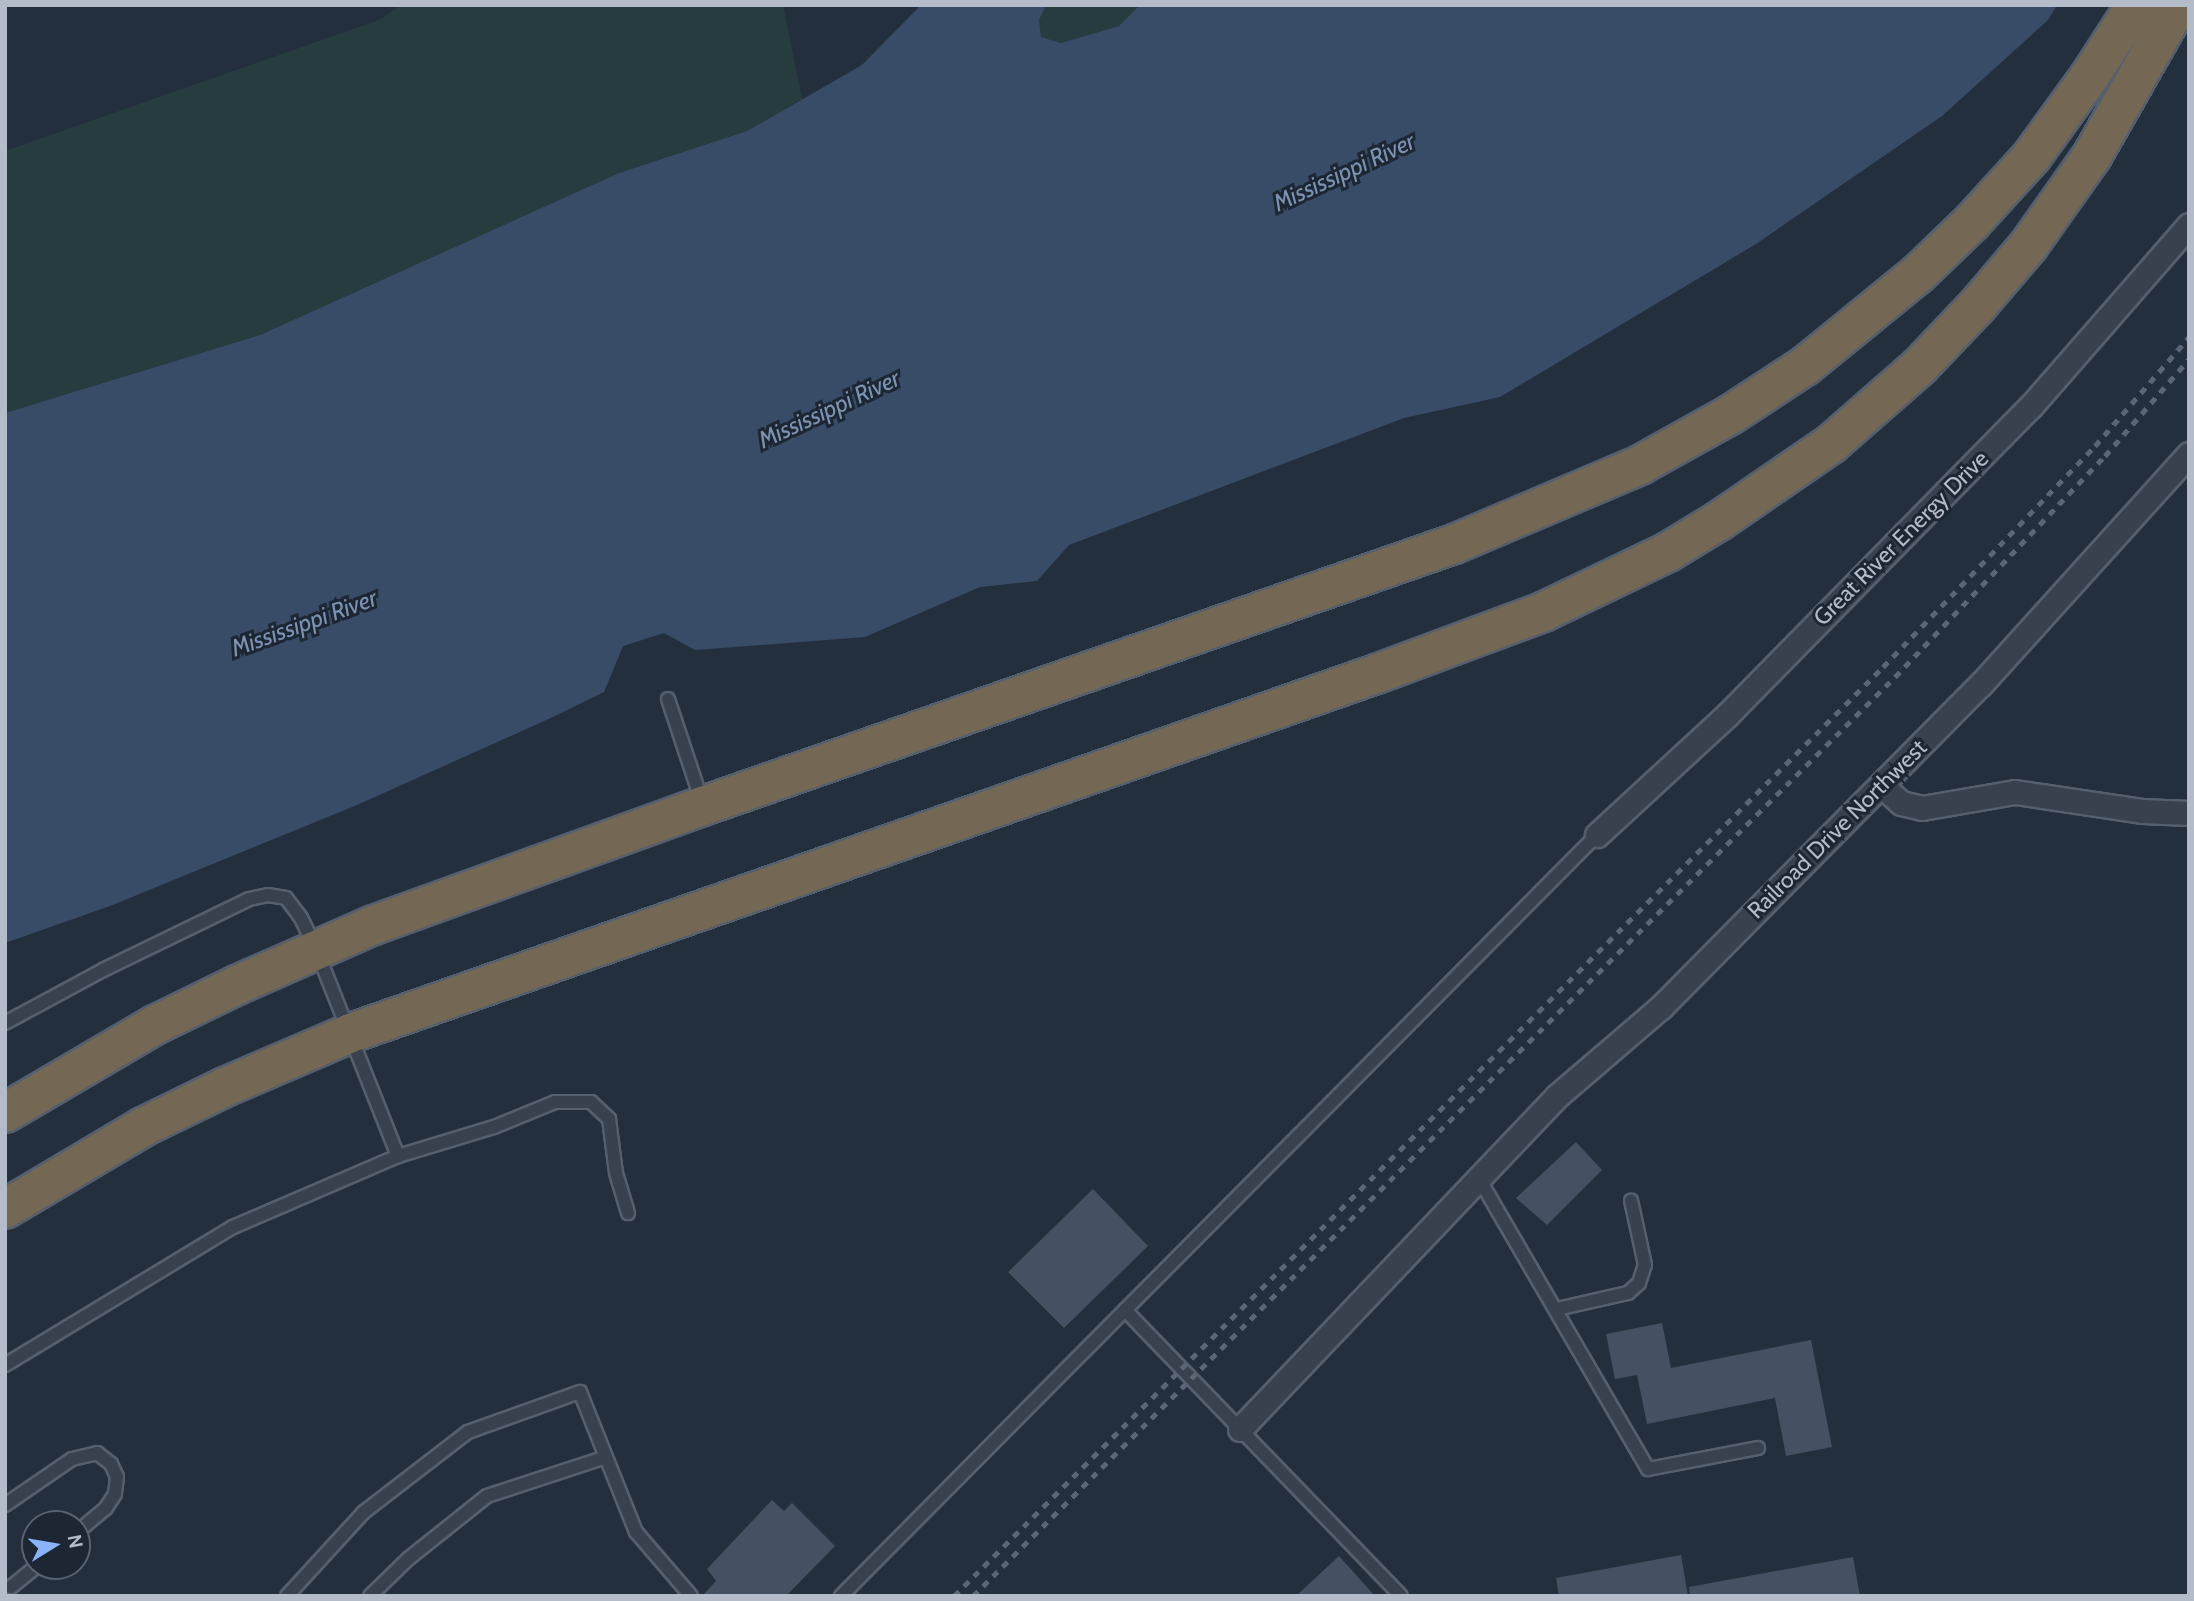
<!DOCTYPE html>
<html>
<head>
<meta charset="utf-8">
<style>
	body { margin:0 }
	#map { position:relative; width:2194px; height:1601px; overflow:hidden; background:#242f3e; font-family:Cabin,sans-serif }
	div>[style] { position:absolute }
	.green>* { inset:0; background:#263c3f }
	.water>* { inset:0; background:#394c67 }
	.building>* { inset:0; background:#455162 }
	.roads { filter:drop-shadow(2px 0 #565f6c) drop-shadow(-2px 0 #565f6c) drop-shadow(0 2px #565f6c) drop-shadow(0 -2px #565f6c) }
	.lane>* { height:12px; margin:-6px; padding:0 6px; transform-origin:6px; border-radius:6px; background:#38414e }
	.street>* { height:23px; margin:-11.5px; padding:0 11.5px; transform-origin:11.5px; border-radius:11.5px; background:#38414e }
	.highway>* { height:38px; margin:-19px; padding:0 19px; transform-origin:19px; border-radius:19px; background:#746855 }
	.rail>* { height:5px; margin-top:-2.5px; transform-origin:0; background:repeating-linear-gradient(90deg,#5a6575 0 7px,transparent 0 14px) }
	span { translate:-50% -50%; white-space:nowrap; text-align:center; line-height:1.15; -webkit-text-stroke:6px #1d2633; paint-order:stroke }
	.street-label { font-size:23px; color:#b4bcc9 }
	.water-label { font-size:24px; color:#7c92b1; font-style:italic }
	.frame { position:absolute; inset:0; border:7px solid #b4bcc9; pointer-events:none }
	.north { position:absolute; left:21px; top:1510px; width:70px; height:70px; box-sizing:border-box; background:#1d2633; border:2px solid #59626f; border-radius:50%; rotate:79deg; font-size:19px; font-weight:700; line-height:28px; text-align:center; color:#b4bcc9 }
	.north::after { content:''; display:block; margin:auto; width:24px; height:32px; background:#8ab4f8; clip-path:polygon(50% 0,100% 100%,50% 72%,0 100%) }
</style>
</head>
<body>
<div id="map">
	<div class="green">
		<i style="clip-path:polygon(402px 5px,783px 5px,802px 99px,747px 131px,619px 173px,260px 335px,5px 413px,5px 151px,379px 20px)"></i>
		<i style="clip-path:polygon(1046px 5px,1140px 5px,1119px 26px,1061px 43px,1041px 37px,1038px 20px)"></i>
	</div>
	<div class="water">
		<i style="clip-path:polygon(921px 5px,1046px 5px,1039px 20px,1041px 37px,1061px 43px,1119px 26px,1140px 5px,2057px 5px,2048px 20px,1942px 116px,1756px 244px,1500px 397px,1404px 418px,1069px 545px,1037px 581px,980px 587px,865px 637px,695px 650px,664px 633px,623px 646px,604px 692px,553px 717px,357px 805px,110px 906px,5px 943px,5px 413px,260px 335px,619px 173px,747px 131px,862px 65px)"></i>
	</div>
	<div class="building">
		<i style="clip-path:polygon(1576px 1142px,1602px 1170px,1547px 1225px,1516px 1198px)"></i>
		<i style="clip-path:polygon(1093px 1189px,1148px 1246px,1064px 1328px,1008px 1272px)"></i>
		<i style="clip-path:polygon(1662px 1323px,1671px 1368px,1811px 1340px,1832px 1447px,1786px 1456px,1775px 1398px,1647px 1424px,1637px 1375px,1615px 1379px,1606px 1334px)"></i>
		<i style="clip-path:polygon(772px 1500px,784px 1511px,792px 1503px,835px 1546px,786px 1596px,702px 1596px,716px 1581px,707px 1569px)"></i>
		<i style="clip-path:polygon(1681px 1555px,1688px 1596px,1559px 1596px,1556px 1578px)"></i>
		<i style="clip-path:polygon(1339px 1556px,1375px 1596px,1296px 1596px)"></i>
		<i style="clip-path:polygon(1853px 1557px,1860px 1596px,1690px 1596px,1689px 1587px)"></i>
	</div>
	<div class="roads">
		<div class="lane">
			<i style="left:668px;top:699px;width:108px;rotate:71.7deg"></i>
			<i style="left:5px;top:1023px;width:111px;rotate:-28.4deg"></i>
			<i style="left:103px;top:970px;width:162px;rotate:-25.9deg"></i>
			<i style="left:249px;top:899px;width:19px;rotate:-12deg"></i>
			<i style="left:268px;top:895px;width:18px;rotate:9deg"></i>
			<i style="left:286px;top:898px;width:25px;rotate:53deg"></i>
			<i style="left:301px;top:918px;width:34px;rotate:64deg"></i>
			<i style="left:316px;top:949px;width:223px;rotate:68.4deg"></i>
			<i style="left:1478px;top:1177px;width:338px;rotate:59.8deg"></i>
			<i style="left:1648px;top:1469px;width:112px;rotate:-10.8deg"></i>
			<i style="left:1557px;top:1309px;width:73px;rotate:-12.7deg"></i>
			<i style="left:1628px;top:1293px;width:15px;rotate:-42deg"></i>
			<i style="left:1639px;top:1283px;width:19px;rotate:-72deg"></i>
			<i style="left:1645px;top:1265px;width:66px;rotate:-102.2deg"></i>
			<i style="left:1125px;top:1310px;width:397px;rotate:46deg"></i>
			<i style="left:5px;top:1365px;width:267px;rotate:-31.2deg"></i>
			<i style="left:233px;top:1227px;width:180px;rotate:-23.3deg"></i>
			<i style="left:398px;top:1156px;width:100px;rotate:-16.8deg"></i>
			<i style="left:494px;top:1127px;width:66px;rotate:-22.3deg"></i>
			<i style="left:555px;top:1102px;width:36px"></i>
			<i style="left:591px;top:1102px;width:25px;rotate:43deg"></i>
			<i style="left:609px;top:1119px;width:54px;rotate:82.6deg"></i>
			<i style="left:616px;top:1173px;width:42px;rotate:73.3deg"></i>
			<i style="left:5px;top:1505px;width:81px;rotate:-34.5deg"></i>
			<i style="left:72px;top:1459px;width:26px;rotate:-13deg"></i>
			<i style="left:97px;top:1453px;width:18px;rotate:38deg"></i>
			<i style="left:111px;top:1464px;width:14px;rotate:65deg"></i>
			<i style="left:117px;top:1477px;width:17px;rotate:97deg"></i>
			<i style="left:115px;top:1494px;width:17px;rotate:123deg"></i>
			<i style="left:106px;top:1508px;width:38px;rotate:140deg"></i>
			<i style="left:11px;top:1587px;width:33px;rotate:-39deg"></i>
			<i style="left:287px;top:1596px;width:114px;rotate:-47.5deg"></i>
			<i style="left:364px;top:1512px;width:131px;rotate:-37.6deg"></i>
			<i style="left:468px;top:1432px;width:119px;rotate:-19.7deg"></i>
			<i style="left:580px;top:1392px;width:151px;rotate:68.2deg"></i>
			<i style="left:636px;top:1532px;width:84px;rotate:49.3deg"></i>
			<i style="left:370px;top:1596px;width:53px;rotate:-44.2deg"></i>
			<i style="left:408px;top:1559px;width:101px;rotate:-38.6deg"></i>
			<i style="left:487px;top:1496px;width:125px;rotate:-18.1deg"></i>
			<i style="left:841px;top:1596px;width:1073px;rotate:-45.19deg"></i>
		</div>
		<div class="street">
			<i style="left:1881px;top:785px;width:27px;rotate:42deg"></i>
			<i style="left:1901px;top:803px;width:22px;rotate:13deg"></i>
			<i style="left:1922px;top:808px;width:94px;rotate:-9.8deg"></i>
			<i style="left:2015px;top:792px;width:128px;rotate:8.5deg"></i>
			<i style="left:2142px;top:811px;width:47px;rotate:2.4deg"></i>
			<i style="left:1597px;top:835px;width:178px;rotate:-42.7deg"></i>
			<i style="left:1728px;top:714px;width:432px;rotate:-45.5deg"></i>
			<i style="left:2031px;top:406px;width:240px;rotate:-48.9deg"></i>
			<i style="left:1240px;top:1429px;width:460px;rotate:-46.4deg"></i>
			<i style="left:1557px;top:1096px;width:137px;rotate:-40.6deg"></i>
			<i style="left:1661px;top:1007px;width:455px;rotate:-45.3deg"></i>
			<i style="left:1981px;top:684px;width:310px;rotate:-47.9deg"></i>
		</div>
		<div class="highway">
			<i style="left:5px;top:1113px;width:174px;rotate:-30.4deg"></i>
			<i style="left:155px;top:1025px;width:91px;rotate:-26deg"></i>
			<i style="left:237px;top:985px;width:150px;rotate:-23.7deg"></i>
			<i style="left:374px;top:925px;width:350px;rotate:-19.9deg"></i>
			<i style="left:703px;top:806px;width:795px;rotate:-19.23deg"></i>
			<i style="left:1454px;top:544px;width:202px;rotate:-23deg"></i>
			<i style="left:1640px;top:465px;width:103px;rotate:-29.1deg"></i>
			<i style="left:1730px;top:415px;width:90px;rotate:-33.2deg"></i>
			<i style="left:1805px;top:366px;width:146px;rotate:-39.2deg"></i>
			<i style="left:1918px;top:274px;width:75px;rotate:-43.9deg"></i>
			<i style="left:1972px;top:222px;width:89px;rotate:-47.7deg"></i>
			<i style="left:2032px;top:156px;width:99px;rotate:-54.1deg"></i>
			<i style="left:2090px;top:76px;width:85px;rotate:-57.1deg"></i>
			<i style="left:5px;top:1209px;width:161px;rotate:-30.7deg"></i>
			<i style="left:143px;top:1127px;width:91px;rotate:-26deg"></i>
			<i style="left:225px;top:1087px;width:137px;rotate:-23.2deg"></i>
			<i style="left:351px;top:1033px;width:1089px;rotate:-19.3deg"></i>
			<i style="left:1379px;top:673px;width:175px;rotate:-20.4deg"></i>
			<i style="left:1543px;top:612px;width:139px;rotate:-25.6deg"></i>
			<i style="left:1668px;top:552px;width:60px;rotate:-31.3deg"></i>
			<i style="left:1719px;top:521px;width:136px;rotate:-34.5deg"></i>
			<i style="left:1831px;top:444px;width:118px;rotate:-41.2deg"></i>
			<i style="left:1920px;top:366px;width:84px;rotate:-46.4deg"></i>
			<i style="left:1978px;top:305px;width:79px;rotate:-49.6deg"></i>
			<i style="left:2029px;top:245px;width:109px;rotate:-54.7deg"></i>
			<i style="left:2092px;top:156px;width:174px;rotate:-60.3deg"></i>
		</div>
	</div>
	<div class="rail">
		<i style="left:954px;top:1596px;width:1314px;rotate:-45deg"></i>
		<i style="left:1883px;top:667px;width:306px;rotate:-46.2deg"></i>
		<i style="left:2095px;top:446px;width:144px;rotate:-49.2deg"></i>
		<i style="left:973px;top:1596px;width:1302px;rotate:-44.91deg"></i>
		<i style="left:1895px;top:677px;width:305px;rotate:-46.5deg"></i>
		<i style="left:2105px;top:456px;width:128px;rotate:-49.1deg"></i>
	</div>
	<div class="street-label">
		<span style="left:1901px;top:538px;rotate:-45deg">Great River Energy Drive</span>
		<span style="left:1837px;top:829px;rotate:-45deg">Railroad Drive Northwest</span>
	</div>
	<div class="water-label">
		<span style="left:1344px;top:172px;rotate:-25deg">Mississippi River</span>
		<span style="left:829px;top:409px;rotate:-25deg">Mississippi River</span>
		<span style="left:304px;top:623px;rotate:-20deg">Mississippi River</span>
	</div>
	<div class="frame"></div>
	<div class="north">N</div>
</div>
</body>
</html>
